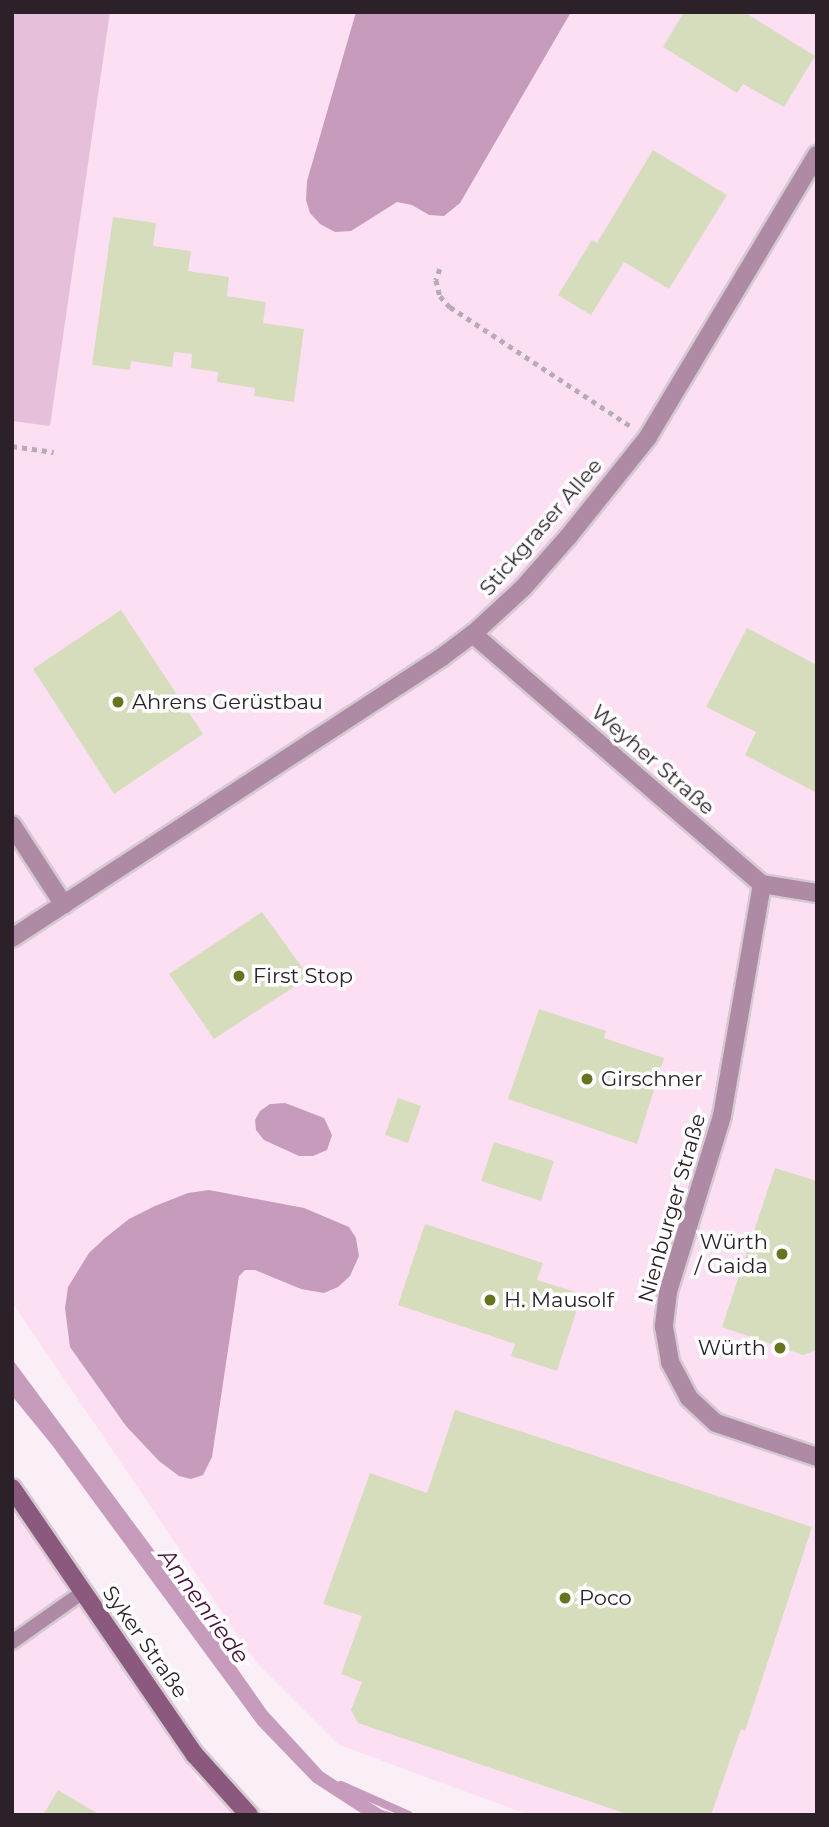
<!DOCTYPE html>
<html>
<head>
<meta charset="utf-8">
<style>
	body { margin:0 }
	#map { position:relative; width:829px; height:1827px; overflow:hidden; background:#fbeff7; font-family:Montserrat,sans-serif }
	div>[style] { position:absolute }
	.built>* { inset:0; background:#fddff4 }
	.green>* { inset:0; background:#e6c0db }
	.water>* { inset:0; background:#c79bbb }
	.stream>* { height:8px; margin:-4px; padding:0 4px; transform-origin:4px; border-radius:4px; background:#c79bbb }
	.building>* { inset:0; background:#d6ddbc }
	.path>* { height:4.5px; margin-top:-2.25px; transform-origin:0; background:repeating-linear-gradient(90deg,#b8acb4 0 5px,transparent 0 10px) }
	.roads { filter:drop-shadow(2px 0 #d6cad2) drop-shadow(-2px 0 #d6cad2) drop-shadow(0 2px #d6cad2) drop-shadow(0 -2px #d6cad2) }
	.service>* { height:14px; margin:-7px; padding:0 7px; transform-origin:7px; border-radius:7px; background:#af8aa5 }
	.minor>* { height:18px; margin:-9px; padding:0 9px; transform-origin:9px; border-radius:9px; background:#af8aa5 }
	.secondary>* { height:18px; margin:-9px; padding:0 9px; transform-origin:9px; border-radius:9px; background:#8b587e }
	.dots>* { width:19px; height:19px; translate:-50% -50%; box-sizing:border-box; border:4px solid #fff; border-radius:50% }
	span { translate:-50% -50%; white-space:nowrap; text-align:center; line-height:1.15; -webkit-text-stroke:7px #fff; paint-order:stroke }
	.street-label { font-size:21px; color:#2c2129 }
	.poi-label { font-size:21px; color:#2c2129 }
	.left { translate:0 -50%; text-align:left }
	.right { translate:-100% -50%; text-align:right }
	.water-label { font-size:23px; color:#47123d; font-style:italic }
	.frame { position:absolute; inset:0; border:14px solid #2c2129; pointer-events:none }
</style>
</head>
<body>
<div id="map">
	<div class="built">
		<i style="clip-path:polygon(12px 12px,817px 12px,817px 1815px,529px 1815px,339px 1745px,256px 1662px,12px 1302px)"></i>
		<i style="clip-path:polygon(12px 1508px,200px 1782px,276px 1815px,12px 1815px)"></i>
	</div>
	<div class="green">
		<i style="clip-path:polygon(12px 12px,110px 12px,50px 426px,12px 421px)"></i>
	</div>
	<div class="water">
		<i style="clip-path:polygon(356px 12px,571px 12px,460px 203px,444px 216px,429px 215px,412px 205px,397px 202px,351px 231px,335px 232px,320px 224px,310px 213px,306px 200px,307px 181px)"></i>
		<i style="clip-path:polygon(285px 1103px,324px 1118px,332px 1135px,327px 1150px,313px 1156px,299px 1156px,264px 1140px,256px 1130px,255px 1120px,260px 1111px,270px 1104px)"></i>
		<i style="clip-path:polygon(209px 1190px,304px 1208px,349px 1227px,356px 1238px,359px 1256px,350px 1276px,338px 1287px,324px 1293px,301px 1289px,255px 1270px,245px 1270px,239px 1276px,212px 1457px,203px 1475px,191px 1479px,179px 1476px,159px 1461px,126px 1426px,70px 1347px,65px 1308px,68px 1287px,89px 1253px,105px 1238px,129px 1219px,155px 1206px,188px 1193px)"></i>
		<i style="clip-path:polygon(12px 1359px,156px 1553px,267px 1711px,323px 1772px,382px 1810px,399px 1815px,364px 1815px,313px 1782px,258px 1725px,52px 1445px,12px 1396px)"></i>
	</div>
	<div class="stream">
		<i style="left:341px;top:1785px;width:74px;rotate:23.8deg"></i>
	</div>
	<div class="building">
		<i style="clip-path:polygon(684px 12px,744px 12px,815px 56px,784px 107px,743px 84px,737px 93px,663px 47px)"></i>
		<i style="clip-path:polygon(653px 150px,727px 195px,669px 289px,624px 262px,591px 315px,558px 295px,592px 240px,597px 243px)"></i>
		<i style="clip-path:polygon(113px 217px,156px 223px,153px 246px,191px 251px,188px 271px,229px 277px,227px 296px,266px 302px,263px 323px,304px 329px,294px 402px,254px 396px,255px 388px,217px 382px,218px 372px,191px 368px,192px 354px,174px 352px,172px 367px,131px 361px,130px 370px,92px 365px)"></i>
		<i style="clip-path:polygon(121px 610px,203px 734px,114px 794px,33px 669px)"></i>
		<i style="clip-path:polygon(747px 628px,817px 665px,817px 793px,745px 755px,756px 732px,706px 707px)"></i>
		<i style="clip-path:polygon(262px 912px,309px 977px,214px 1039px,169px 974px)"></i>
		<i style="clip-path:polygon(539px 1009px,606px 1031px,604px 1038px,664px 1058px,637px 1144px,508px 1099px)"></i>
		<i style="clip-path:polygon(398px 1098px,421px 1106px,408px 1143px,385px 1135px)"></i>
		<i style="clip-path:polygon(494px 1142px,554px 1161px,541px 1201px,481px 1181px)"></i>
		<i style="clip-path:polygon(775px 1168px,817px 1181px,817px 1350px,803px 1355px,722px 1327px)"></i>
		<i style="clip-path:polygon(425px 1224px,543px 1263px,537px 1280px,582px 1294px,557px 1371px,511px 1356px,515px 1344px,398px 1305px)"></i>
		<i style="clip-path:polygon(455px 1410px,812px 1527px,745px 1731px,741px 1729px,711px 1815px,630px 1815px,358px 1723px,351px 1710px,362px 1682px,341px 1674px,362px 1616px,323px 1604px,370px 1473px,427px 1493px)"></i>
		<i style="clip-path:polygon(58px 1790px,100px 1815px,43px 1815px)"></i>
	</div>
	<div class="path">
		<i style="left:440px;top:269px;width:12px;rotate:110deg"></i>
		<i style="left:436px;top:280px;width:16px;rotate:76deg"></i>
		<i style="left:440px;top:296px;width:15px;rotate:48deg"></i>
		<i style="left:450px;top:307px;width:218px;rotate:33.4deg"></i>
		<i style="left:12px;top:446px;width:42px;rotate:8.1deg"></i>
	</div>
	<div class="roads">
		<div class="service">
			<i style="left:12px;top:1642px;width:87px;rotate:-35.2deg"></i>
		</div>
		<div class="minor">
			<i style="left:473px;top:634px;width:382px;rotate:40.9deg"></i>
			<i style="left:762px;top:884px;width:56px;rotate:9.3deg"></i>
			<i style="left:12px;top:825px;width:95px;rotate:57deg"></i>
			<i style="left:762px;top:884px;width:235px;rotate:99.8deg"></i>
			<i style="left:722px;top:1116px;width:184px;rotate:107.1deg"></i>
			<i style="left:668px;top:1292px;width:35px;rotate:97deg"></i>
			<i style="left:664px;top:1327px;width:36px;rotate:80deg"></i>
			<i style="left:670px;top:1362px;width:41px;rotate:62.2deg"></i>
			<i style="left:689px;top:1398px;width:37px;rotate:43deg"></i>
			<i style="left:716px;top:1423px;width:107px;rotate:18.6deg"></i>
			<i style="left:12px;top:938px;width:514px;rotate:-33.16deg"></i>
			<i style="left:442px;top:657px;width:39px;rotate:-37deg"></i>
			<i style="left:473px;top:634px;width:68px;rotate:-42.6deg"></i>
			<i style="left:523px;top:588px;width:68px;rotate:-48.6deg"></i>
			<i style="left:568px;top:537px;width:128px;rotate:-51.3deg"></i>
			<i style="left:648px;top:437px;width:329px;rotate:-59.1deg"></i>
		</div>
		<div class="secondary">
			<i style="left:12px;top:1488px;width:324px;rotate:55.6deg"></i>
			<i style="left:195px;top:1755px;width:81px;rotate:48deg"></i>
		</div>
	</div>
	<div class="dots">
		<i style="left:118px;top:702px;background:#67731e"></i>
		<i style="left:239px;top:976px;background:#67731e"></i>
		<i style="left:587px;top:1079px;background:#67731e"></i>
		<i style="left:782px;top:1254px;background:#67731e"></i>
		<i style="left:490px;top:1300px;background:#67731e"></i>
		<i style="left:780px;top:1348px;background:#67731e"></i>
		<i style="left:565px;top:1598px;background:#67731e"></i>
	</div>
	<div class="street-label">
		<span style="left:541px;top:527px;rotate:-49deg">Stickgraser Allee</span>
		<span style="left:653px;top:760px;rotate:41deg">Weyher Straße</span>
		<span style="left:672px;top:1208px;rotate:-74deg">Nienburger Straße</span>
		<span style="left:145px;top:1642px;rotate:55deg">Syker Straße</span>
	</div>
	<div class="poi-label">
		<span class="left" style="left:132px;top:702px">Ahrens Gerüstbau</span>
		<span class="left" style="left:253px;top:976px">First Stop</span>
		<span class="left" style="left:601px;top:1079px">Girschner</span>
		<span class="right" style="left:768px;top:1254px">Würth<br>/ Gaida</span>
		<span class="left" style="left:504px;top:1300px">H. Mausolf</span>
		<span class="right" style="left:766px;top:1348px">Würth</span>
		<span class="left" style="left:579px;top:1598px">Poco</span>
	</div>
	<div class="water-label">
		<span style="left:204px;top:1606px;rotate:54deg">Annenriede</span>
	</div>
	<div class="frame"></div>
</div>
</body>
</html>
